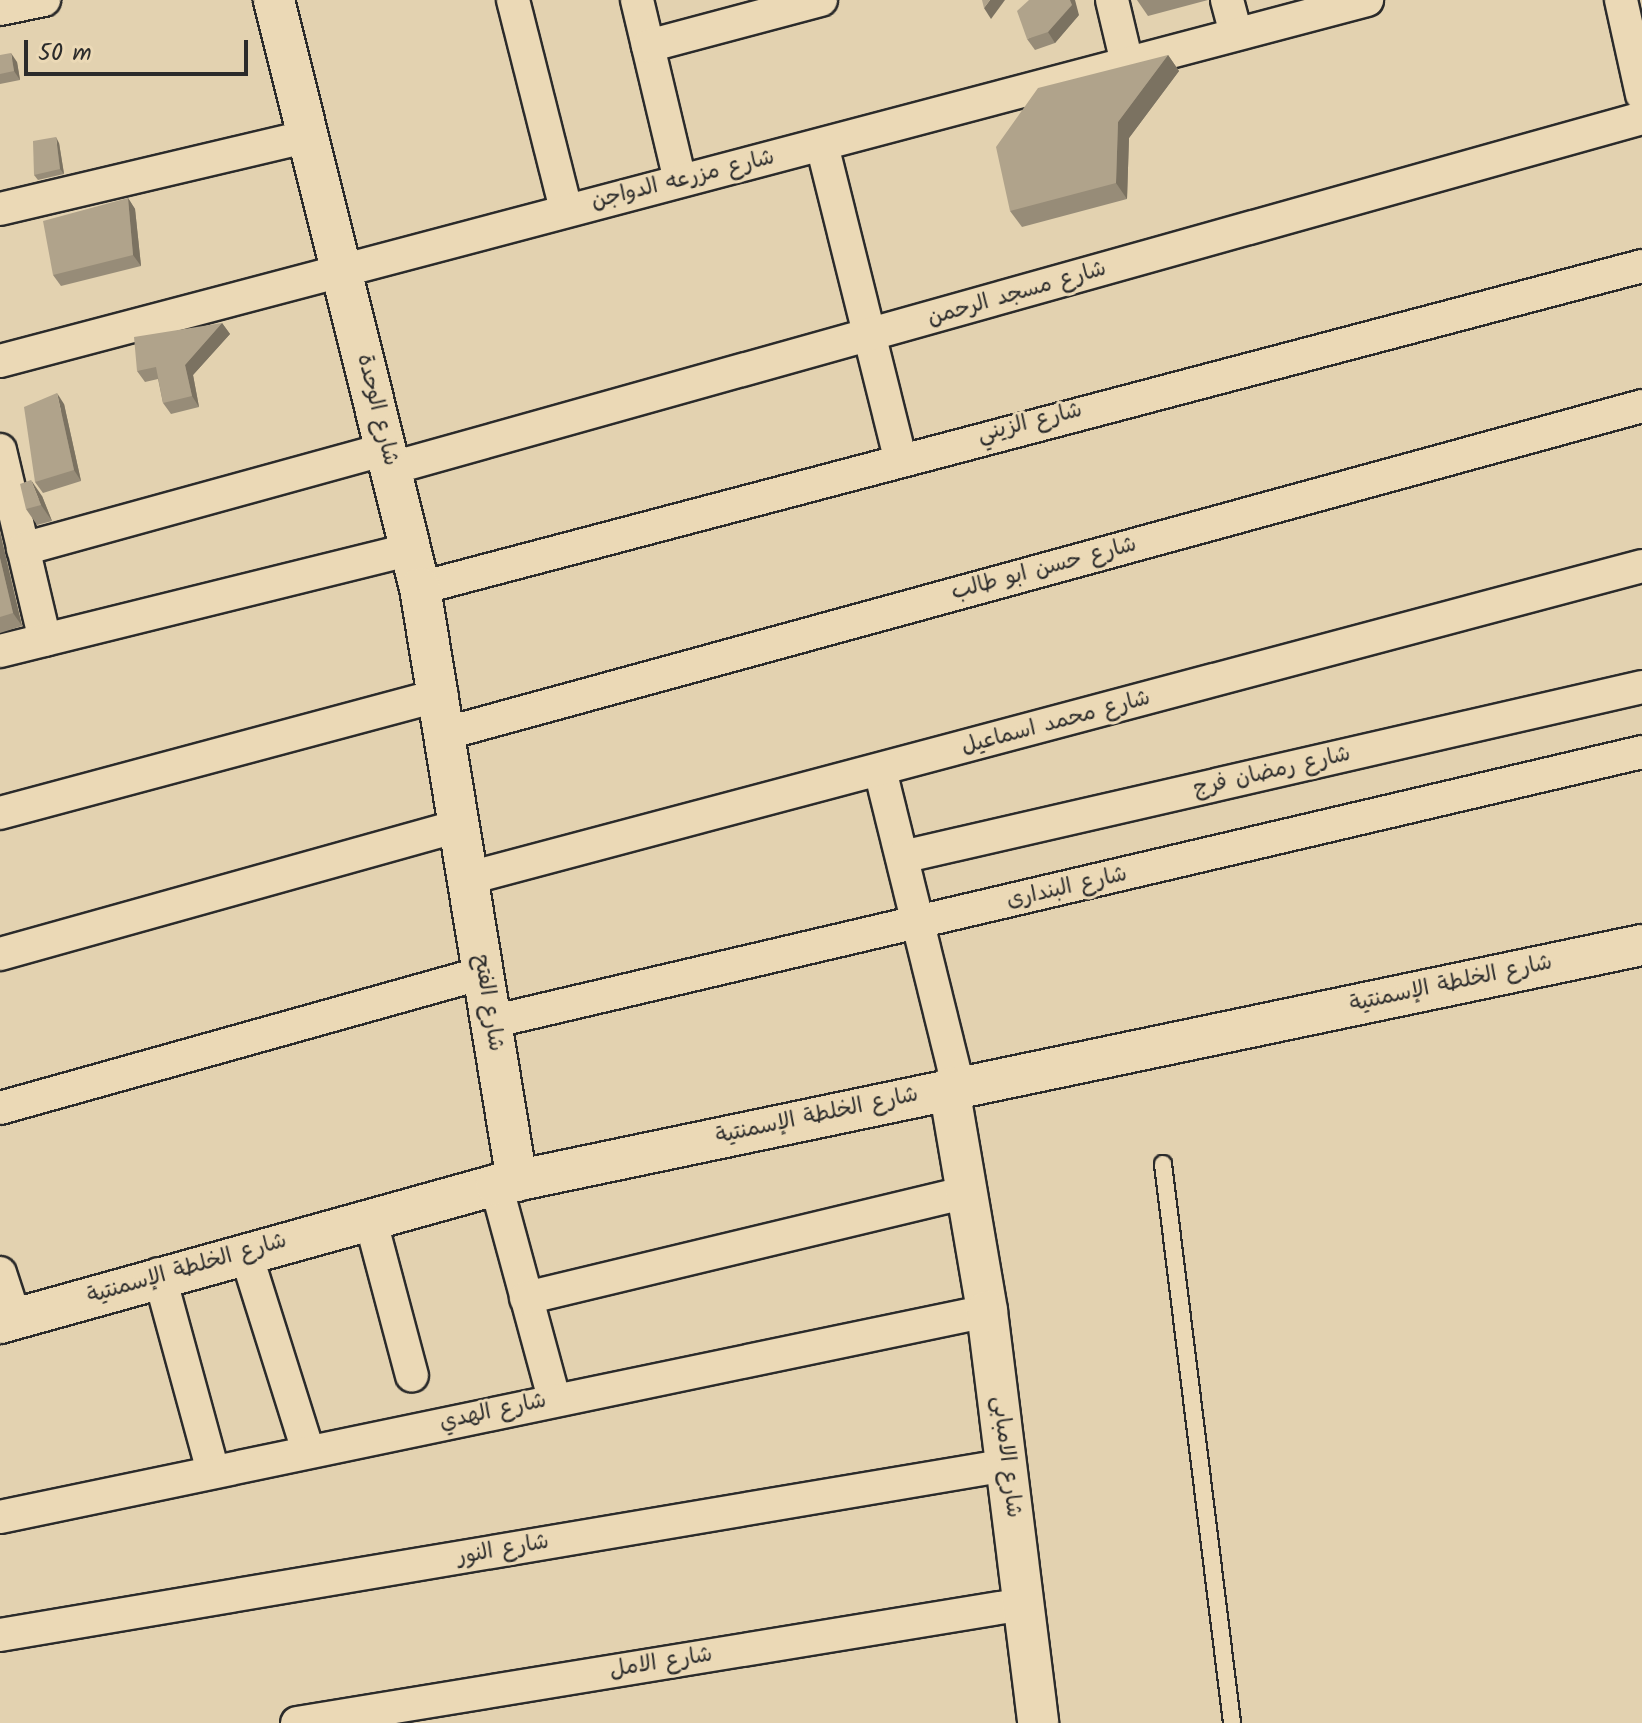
<!DOCTYPE html>
<html>
<head>
<meta charset="utf-8">
<style>
	body { margin:0 }
	#map { position:relative; width:1642px; height:1723px; overflow:hidden; background:#e3d2b0; font-family:Kalam,"Playpen Sans Arabic",sans-serif }
	div>[style] { position:absolute }
	.roads { filter:drop-shadow(2px 0 #2b2b2b) drop-shadow(-2px 0 #2b2b2b) drop-shadow(0 2px #2b2b2b) drop-shadow(0 -2px #2b2b2b) }
	.service>* { height:16px; margin:-8px; padding:0 8px; transform-origin:8px; border-radius:8px; background:#ebd9b6 }
	.minor>* { height:32px; margin:-16px; padding:0 16px; transform-origin:16px; border-radius:16px; background:#ebd9b6 }
	.tertiary>* { height:40px; margin:-20px; padding:0 20px; transform-origin:20px; border-radius:20px; background:#ebd9b6 }
	.wall>* { inset:0; background:#978c78 }
	.shaded-wall>* { inset:0; background:#7b7261 }
	.building>* { inset:0; background:#b0a38b }
	span { translate:-50% -50%; white-space:nowrap; text-align:center; line-height:1.15; -webkit-text-stroke:6px #ebd9b6; paint-order:stroke }
	.street-label { font-size:22px; color:#2b2b2b }
	.scale { position:absolute; left:24px; top:40px; width:224px; height:36px; box-sizing:border-box; border:4px solid #2b2b2b; border-top:0; padding-left:10px; font-size:24px; line-height:28px; white-space:nowrap; color:#2b2b2b; -webkit-text-stroke:6px #ebd9b6; paint-order:stroke }
</style>
</head>
<body>
<div id="map">
	<div class="roads">
		<div class="service">
			<i style="left:1163px;top:1164px;width:563px;rotate:82.96deg"></i>
		</div>
		<div class="minor">
			<i style="left:513px;top:0;width:217px;rotate:75.8deg"></i>
			<i style="left:637px;top:0;width:185px;rotate:76.6deg"></i>
			<i style="left:1112px;top:0;width:65px;rotate:76.6deg"></i>
			<i style="left:1227px;top:0;width:35px;rotate:75deg"></i>
			<i style="left:1621px;top:0;width:97px;rotate:77.5deg"></i>
			<i style="left:0;top:9px;width:45px;rotate:-11.6deg"></i>
			<i style="left:648px;top:46px;width:179px;rotate:-14.9deg"></i>
			<i style="left:822px;top:145px;width:322px;rotate:76deg"></i>
			<i style="left:0;top:209px;width:317px;rotate:-13.3deg"></i>
			<i style="left:0;top:361px;width:1414px;rotate:-14.79deg"></i>
			<i style="left:0;top:450px;width:195px;rotate:76.7deg"></i>
			<i style="left:392px;top:468px;width:1298px;rotate:-15.64deg"></i>
			<i style="left:23px;top:549px;width:377px;rotate:-15.4deg"></i>
			<i style="left:420px;top:588px;width:1264px;rotate:-14.76deg"></i>
			<i style="left:0;top:651px;width:423px;rotate:-13.9deg"></i>
			<i style="left:447px;top:733px;width:1239px;rotate:-15.3deg"></i>
			<i style="left:880px;top:770px;width:325px;rotate:76.1deg"></i>
			<i style="left:0;top:813px;width:457px;rotate:-15deg"></i>
			<i style="left:902px;top:857px;width:759px;rotate:-12.94deg"></i>
			<i style="left:469px;top:878px;width:1214px;rotate:-14.89deg"></i>
			<i style="left:0;top:954px;width:479px;rotate:-15.6deg"></i>
			<i style="left:491px;top:1022px;width:1182px;rotate:-13.2deg"></i>
			<i style="left:0;top:1108px;width:502px;rotate:-15.62deg"></i>
			<i style="left:496px;top:1185px;width:222px;rotate:74.8deg"></i>
			<i style="left:370px;top:1218px;width:163px;rotate:75.1deg"></i>
			<i style="left:245px;top:1251px;width:210px;rotate:72.5deg"></i>
			<i style="left:0;top:1273px;width:48px;rotate:71.9deg"></i>
			<i style="left:159px;top:1274px;width:205px;rotate:74.7deg"></i>
			<i style="left:526px;top:1298px;width:454px;rotate:-13.5deg"></i>
			<i style="left:0;top:1517px;width:1008px;rotate:-11.79deg"></i>
			<i style="left:0;top:1635px;width:1021px;rotate:-9.58deg"></i>
			<i style="left:297px;top:1723px;width:737px;rotate:-9.3deg"></i>
		</div>
		<div class="tertiary">
			<i style="left:274px;top:0;width:606px;rotate:76.06deg"></i>
			<i style="left:420px;top:588px;width:601px;rotate:80.71deg"></i>
			<i style="left:949px;top:1088px;width:226px;rotate:80.3deg"></i>
			<i style="left:987px;top:1311px;width:415px;rotate:82.9deg"></i>
			<i style="left:0;top:1323px;width:515px;rotate:-15.55deg"></i>
			<i style="left:496px;top:1185px;width:1171px;rotate:-11.83deg"></i>
		</div>
	</div>
	<div class="wall">
		<i style="clip-path:polygon(1137px 0,1208px 0,1148px 16px)"></i>
		<i style="clip-path:polygon(1079px 15px,1055px 43px,1035px 50px,1027px 39px)"></i>
		<i style="clip-path:polygon(0 55px,17px 62px,20px 80px,0 84px)"></i>
		<i style="clip-path:polygon(1168px 55px,1179px 71px,1129px 138px,1127px 199px,1022px 227px,1010px 211px)"></i>
		<i style="clip-path:polygon(59px 143px,64px 174px,38px 180px,34px 175px)"></i>
		<i style="clip-path:polygon(128px 198px,135px 209px,141px 266px,61px 286px,53px 275px)"></i>
		<i style="clip-path:polygon(222px 323px,230px 334px,193px 375px,199px 407px,171px 414px,163px 403px,158px 379px,145px 382px,137px 371px)"></i>
		<i style="clip-path:polygon(64px 404px,81px 481px,43px 493px,35px 482px)"></i>
		<i style="clip-path:polygon(42px 496px,52px 521px,37px 525px,26px 509px)"></i>
		<i style="clip-path:polygon(0 532px,22px 626px,0 633px)"></i>
	</div>
	<div class="shaded-wall">
		<i style="clip-path:polygon(990px 0,1005px 0,991px 19px,984px 8px)"></i>
		<i style="clip-path:polygon(1070px 0,1075px 0,1079px 15px,1055px 43px,1048px 32px)"></i>
		<i style="clip-path:polygon(11px 53px,17px 62px,20px 80px,14px 71px)"></i>
		<i style="clip-path:polygon(1168px 55px,1179px 71px,1129px 138px,1127px 199px,1116px 183px,1118px 122px)"></i>
		<i style="clip-path:polygon(56px 137px,59px 143px,64px 174px,60px 169px)"></i>
		<i style="clip-path:polygon(128px 198px,135px 209px,141px 266px,133px 255px)"></i>
		<i style="clip-path:polygon(222px 323px,230px 334px,193px 375px,199px 407px,192px 396px,185px 365px)"></i>
		<i style="clip-path:polygon(57px 393px,64px 404px,81px 481px,74px 470px)"></i>
		<i style="clip-path:polygon(31px 480px,42px 496px,52px 521px,41px 505px)"></i>
		<i style="clip-path:polygon(0 532px,22px 626px,13px 613px,0 558px)"></i>
	</div>
	<div class="building">
		<i style="clip-path:polygon(982px 0,990px 0,984px 8px)"></i>
		<i style="clip-path:polygon(1029px 0,1070px 0,1072px 5px,1048px 32px,1027px 39px,1017px 11px)"></i>
		<i style="clip-path:polygon(11px 53px,14px 71px,0 74px,0 55px)"></i>
		<i style="clip-path:polygon(1168px 55px,1118px 122px,1116px 183px,1010px 211px,996px 147px,1038px 88px)"></i>
		<i style="clip-path:polygon(56px 137px,60px 169px,34px 175px,33px 141px)"></i>
		<i style="clip-path:polygon(128px 198px,133px 255px,53px 275px,43px 221px)"></i>
		<i style="clip-path:polygon(222px 323px,185px 365px,192px 396px,163px 403px,156px 367px,137px 371px,134px 337px)"></i>
		<i style="clip-path:polygon(57px 393px,74px 470px,35px 482px,24px 407px)"></i>
		<i style="clip-path:polygon(31px 480px,41px 505px,26px 509px,20px 484px)"></i>
		<i style="clip-path:polygon(0 558px,13px 613px,0 617px)"></i>
	</div>
	<div class="street-label">
		<span style="left:683px;top:180px;rotate:-14deg">شارع مزرعه الدواجن</span>
		<span style="left:1017px;top:294px;rotate:-16deg">شارع مسجد الرحمن</span>
		<span style="left:377px;top:410px;rotate:76deg">شارع الوحدة</span>
		<span style="left:1030px;top:423px;rotate:-14deg">شارع الزيني</span>
		<span style="left:1044px;top:569px;rotate:-15deg">شارع حسن ابو طالب</span>
		<span style="left:1056px;top:723px;rotate:-15deg">شارع محمد اسماعيل</span>
		<span style="left:1272px;top:772px;rotate:-13deg">شارع رمضان فرج</span>
		<span style="left:1067px;top:888px;rotate:-13deg">شارع البندارى</span>
		<span style="left:1451px;top:984px;rotate:-12deg">شارع الخلطة الإسمنتية</span>
		<span style="left:488px;top:1003px;rotate:81deg">شارع الفتح</span>
		<span style="left:817px;top:1116px;rotate:-12deg">شارع الخلطة الإسمنتية</span>
		<span style="left:187px;top:1269px;rotate:-16deg">شارع الخلطة الإسمنتية</span>
		<span style="left:493px;top:1412px;rotate:-12deg">شارع الهدي</span>
		<span style="left:1006px;top:1457px;rotate:83deg">شارع الامبابى</span>
		<span style="left:503px;top:1550px;rotate:-10deg">شارع النور</span>
		<span style="left:661px;top:1663px;rotate:-9deg">شارع الامل</span>
	</div>
	<div class="scale">50 m</div>
</div>
</body>
</html>
